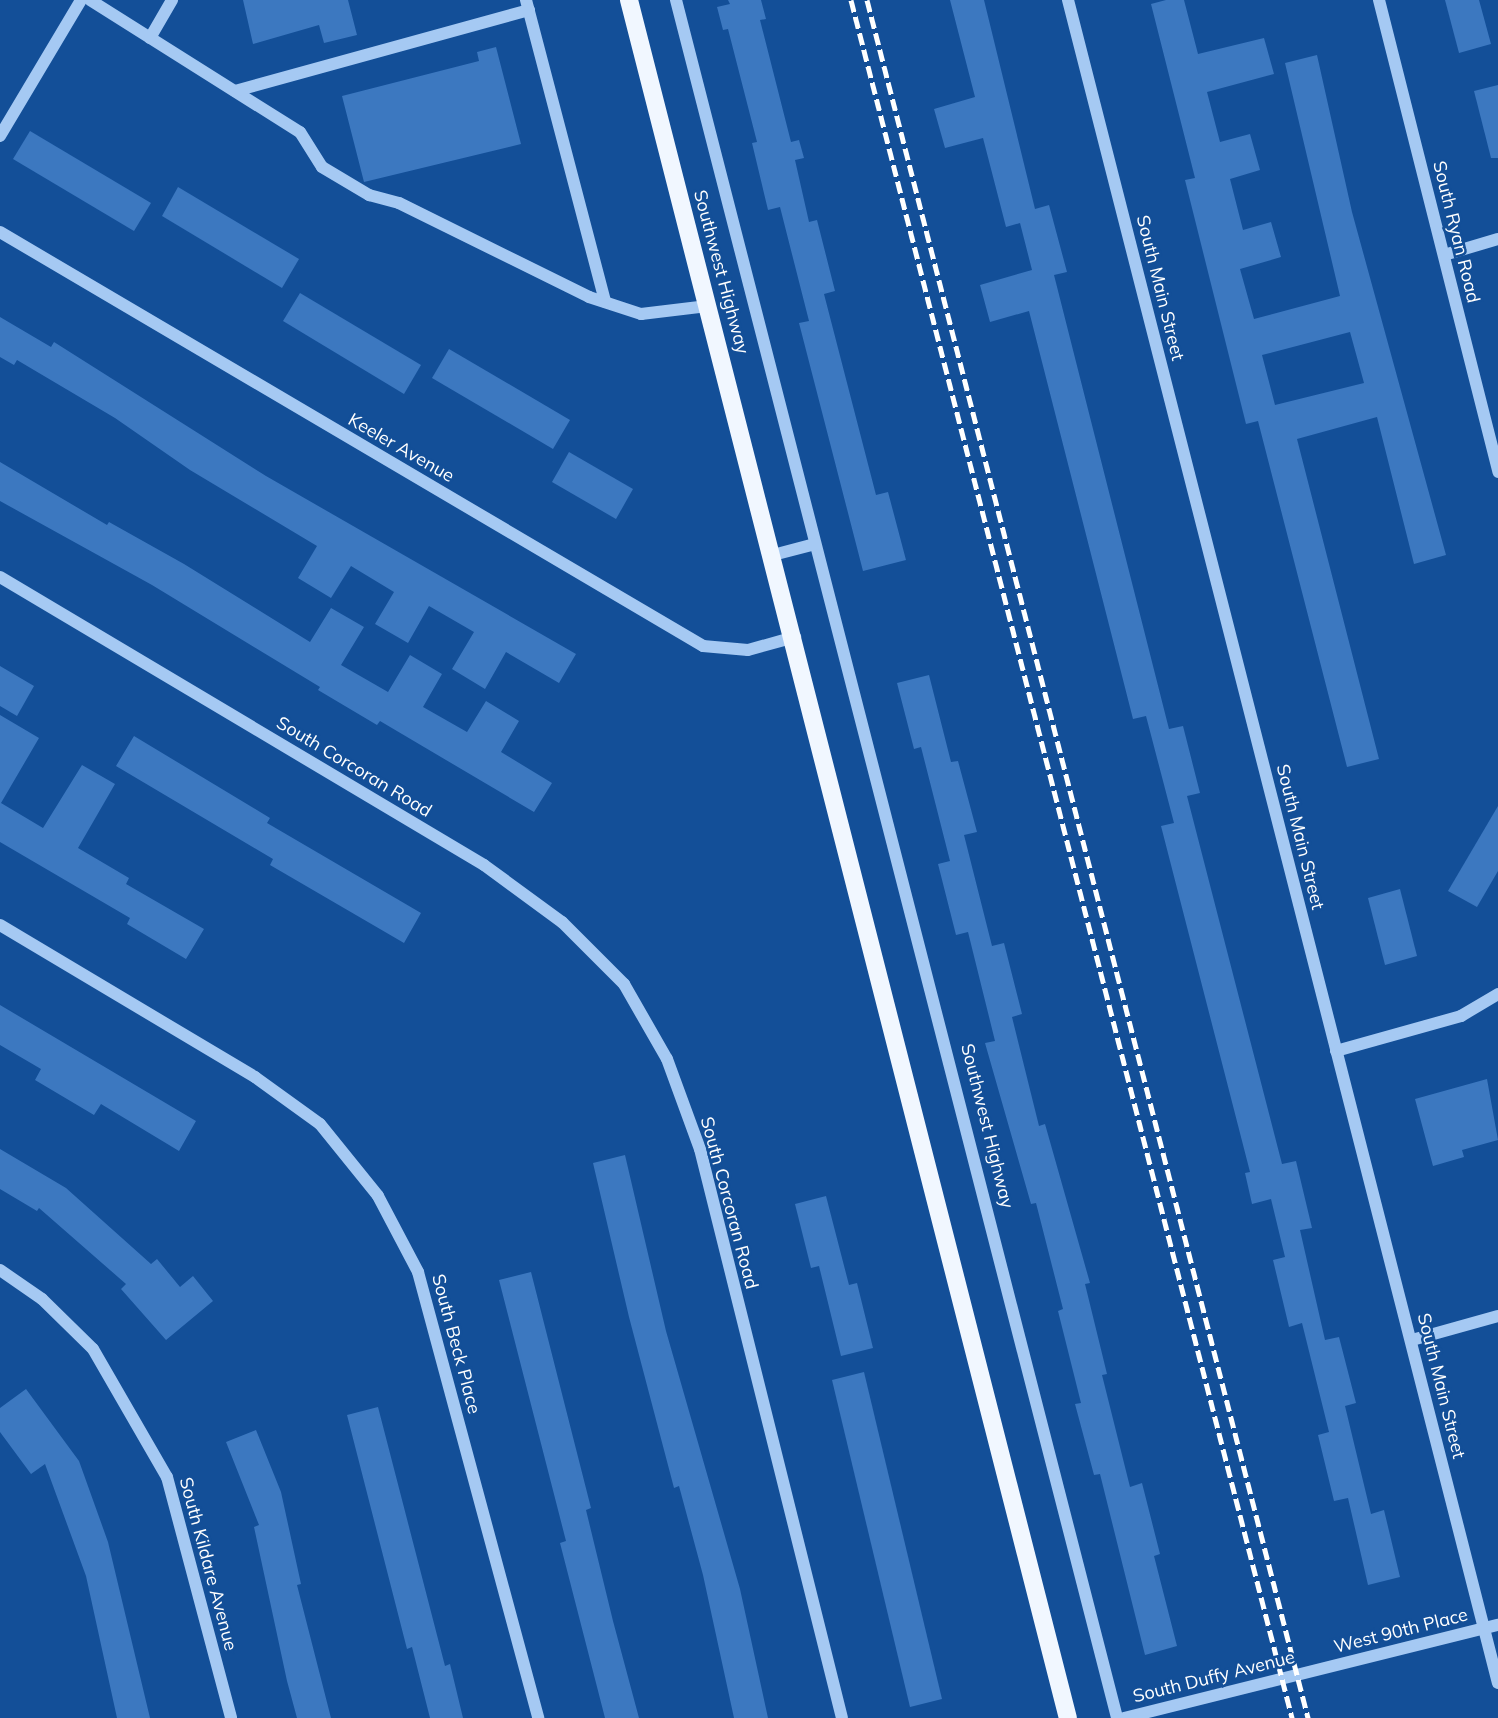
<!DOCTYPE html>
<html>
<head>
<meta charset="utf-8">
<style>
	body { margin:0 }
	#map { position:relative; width:1498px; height:1718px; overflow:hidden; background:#134f98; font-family:Mulish,sans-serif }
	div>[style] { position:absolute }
	.building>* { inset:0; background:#3c78c0 }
	.minor>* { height:12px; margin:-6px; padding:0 6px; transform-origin:6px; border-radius:6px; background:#a5c9f3 }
	.major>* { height:18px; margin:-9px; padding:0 9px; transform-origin:9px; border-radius:9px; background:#f1f7ff }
	.rail>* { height:5px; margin-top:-2.5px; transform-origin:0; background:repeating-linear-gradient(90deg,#fff 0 12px,transparent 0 17px) }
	span { translate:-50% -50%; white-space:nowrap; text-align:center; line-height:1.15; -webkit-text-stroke:5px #134f98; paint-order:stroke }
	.street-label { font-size:18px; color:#fff }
</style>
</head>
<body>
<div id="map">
	<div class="building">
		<i style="clip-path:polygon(243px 0,348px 0,357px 35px,324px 43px,319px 25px,253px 44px)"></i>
		<i style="clip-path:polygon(728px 0,761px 0,766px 19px,760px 20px,791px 142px,799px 140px,804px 158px,795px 160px,809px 222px,817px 220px,835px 291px,824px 294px,876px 495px,888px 492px,906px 560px,863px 571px,799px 323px,809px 321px,780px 207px,768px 210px,752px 143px,757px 142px,728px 29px,723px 30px,717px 7px,730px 4px)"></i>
		<i style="clip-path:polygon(950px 0,984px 0,1035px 209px,1049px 205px,1067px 272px,1054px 275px,1169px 729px,1183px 726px,1200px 793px,1187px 796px,1282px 1164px,1296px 1161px,1312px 1228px,1300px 1230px,1325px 1340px,1339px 1337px,1356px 1403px,1345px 1406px,1371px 1514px,1384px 1510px,1400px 1577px,1368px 1585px,1348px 1498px,1334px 1501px,1318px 1435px,1329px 1432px,1302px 1323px,1289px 1327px,1273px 1260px,1285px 1257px,1271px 1199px,1252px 1204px,1245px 1173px,1250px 1172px,1161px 826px,1174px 823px,1146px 716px,1133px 719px,1029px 311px,990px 322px,980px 285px,1032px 270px,1020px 223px,1006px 227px,983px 138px,945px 148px,934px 109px,975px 97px)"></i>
		<i style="clip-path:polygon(evenodd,1166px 0,1184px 0,1198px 54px,1264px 38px,1274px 74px,1207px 92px,1220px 142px,1250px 134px,1260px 170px,1230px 179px,1243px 230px,1271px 222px,1281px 257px,1240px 269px,1254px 319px,1340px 296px,1285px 63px,1317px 55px,1352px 212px,1446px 555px,1414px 564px,1377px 417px,1297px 439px,1379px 759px,1347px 767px,1258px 421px,1246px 424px,1185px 180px,1195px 178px,1151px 4px,1166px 0,1350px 332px,1364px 383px,1275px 405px,1262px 355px,1350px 332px)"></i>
		<i style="clip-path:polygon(1445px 0,1479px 0,1491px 44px,1459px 53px)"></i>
		<i style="clip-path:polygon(496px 47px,521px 144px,364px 182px,342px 96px,479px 61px,477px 52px)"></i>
		<i style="clip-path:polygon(1498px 85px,1498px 158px,1491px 158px,1474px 91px)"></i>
		<i style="clip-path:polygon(30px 131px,151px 203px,134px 231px,13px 159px)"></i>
		<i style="clip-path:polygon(178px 187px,299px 259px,282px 288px,162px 216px)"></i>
		<i style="clip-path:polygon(300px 293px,421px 365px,404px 394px,283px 321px)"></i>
		<i style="clip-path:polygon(0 317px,51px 347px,54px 342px,266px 476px,576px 654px,559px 683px,506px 652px,485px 689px,452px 669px,474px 632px,429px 606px,408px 643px,375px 624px,394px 592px,351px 566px,331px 598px,298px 578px,317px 546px,190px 470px,115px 418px,17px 360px,14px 365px,0 357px)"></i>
		<i style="clip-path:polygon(449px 349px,570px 420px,553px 449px,432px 378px)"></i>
		<i style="clip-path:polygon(569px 452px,633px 489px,616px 519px,552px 482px)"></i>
		<i style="clip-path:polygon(0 462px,107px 525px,109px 522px,184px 564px,310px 642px,331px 608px,364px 627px,341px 665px,388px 692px,410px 655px,442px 674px,423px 707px,467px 732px,486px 701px,519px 721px,501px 752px,552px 783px,534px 812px,380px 721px,377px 725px,318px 690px,320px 687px,152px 585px,0 501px)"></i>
		<i style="clip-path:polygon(0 666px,34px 686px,17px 716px,0 706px)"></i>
		<i style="clip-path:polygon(929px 675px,951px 762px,958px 761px,977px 832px,964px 835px,992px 946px,1004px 943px,1022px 1014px,1012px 1017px,1039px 1126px,1045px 1124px,1090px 1283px,1085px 1284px,1107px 1374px,1102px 1375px,1130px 1487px,1142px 1483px,1160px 1554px,1154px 1556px,1177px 1646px,1145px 1655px,1100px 1474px,1094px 1475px,1075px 1404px,1081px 1403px,1058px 1311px,1063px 1309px,1036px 1203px,1031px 1204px,985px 1043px,995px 1041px,968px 932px,956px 935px,938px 864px,950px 861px,921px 747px,914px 749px,897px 683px)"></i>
		<i style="clip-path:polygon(0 715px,39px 738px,1px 803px,43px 828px,82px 765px,115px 784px,78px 848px,129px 878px,126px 884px,204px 929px,186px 959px,127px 924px,130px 918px,0 842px)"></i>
		<i style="clip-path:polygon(134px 736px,270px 818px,267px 823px,421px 913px,404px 943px,270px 865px,273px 859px,116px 766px)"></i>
		<i style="clip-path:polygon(1498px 806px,1498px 871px,1477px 907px,1448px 891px)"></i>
		<i style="clip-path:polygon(1400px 889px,1417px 956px,1385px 965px,1368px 898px)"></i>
		<i style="clip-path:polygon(0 1005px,196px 1121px,179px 1151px,101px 1104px,94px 1115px,35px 1080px,41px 1069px,0 1045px)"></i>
		<i style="clip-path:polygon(1487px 1079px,1498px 1140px,1462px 1150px,1464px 1157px,1433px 1166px,1415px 1099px)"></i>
		<i style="clip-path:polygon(0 1149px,66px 1188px,151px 1264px,157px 1259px,180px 1287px,193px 1276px,213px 1301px,166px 1340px,121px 1289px,126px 1284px,39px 1208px,37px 1211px,0 1189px)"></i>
		<i style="clip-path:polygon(625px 1155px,666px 1331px,740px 1589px,768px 1718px,734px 1718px,703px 1575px,679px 1486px,674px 1488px,629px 1317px,593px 1163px)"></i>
		<i style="clip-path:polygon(826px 1196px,849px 1285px,857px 1283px,873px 1348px,841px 1356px,819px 1266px,811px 1268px,795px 1204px)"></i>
		<i style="clip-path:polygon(531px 1272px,591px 1508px,586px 1510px,613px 1621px,639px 1718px,605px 1718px,560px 1543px,566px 1541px,499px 1280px)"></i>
		<i style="clip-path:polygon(864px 1372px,942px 1699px,910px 1707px,832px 1380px)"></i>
		<i style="clip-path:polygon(26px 1389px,79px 1461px,108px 1542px,150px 1718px,117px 1718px,86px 1576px,45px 1464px,31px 1474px,0 1432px,0 1408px)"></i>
		<i style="clip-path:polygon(378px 1407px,445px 1666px,450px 1664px,463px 1718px,430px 1718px,412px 1647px,407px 1649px,347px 1415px)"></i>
		<i style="clip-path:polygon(256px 1430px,281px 1492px,301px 1584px,297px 1585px,331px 1718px,297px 1718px,287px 1681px,254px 1527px,259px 1525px,226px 1442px)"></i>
	</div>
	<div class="minor">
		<i style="left:90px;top:0;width:248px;rotate:32.2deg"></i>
		<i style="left:300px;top:132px;width:41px;rotate:57.8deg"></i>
		<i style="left:322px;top:167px;width:55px;rotate:30.8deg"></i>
		<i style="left:369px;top:195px;width:31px;rotate:15deg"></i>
		<i style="left:399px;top:203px;width:212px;rotate:26.3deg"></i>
		<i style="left:589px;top:297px;width:55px;rotate:18.1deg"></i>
		<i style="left:641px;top:314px;width:67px;rotate:-6.8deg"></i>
		<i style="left:526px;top:0;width:312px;rotate:75.3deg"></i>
		<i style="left:676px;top:0;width:1774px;rotate:75.6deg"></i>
		<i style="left:1068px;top:0;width:1737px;rotate:75.67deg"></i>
		<i style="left:1379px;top:0;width:487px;rotate:75.8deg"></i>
		<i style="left:150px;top:38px;width:44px;rotate:-59.9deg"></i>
		<i style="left:235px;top:91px;width:305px;rotate:-15.4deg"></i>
		<i style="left:0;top:136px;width:158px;rotate:-59.2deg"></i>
		<i style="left:0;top:232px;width:816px;rotate:30.49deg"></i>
		<i style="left:703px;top:646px;width:45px;rotate:5.1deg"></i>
		<i style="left:748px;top:650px;width:49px;rotate:-15.5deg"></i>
		<i style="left:1444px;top:255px;width:56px;rotate:-16.5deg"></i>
		<i style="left:773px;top:555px;width:43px;rotate:-14.7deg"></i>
		<i style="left:0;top:577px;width:563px;rotate:30.75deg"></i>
		<i style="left:484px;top:865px;width:97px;rotate:36.2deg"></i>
		<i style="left:562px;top:922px;width:88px;rotate:45deg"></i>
		<i style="left:624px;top:984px;width:86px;rotate:60.2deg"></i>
		<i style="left:667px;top:1059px;width:96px;rotate:69.9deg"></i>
		<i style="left:700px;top:1149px;width:586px;rotate:75.99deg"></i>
		<i style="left:0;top:925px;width:297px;rotate:30.8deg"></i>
		<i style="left:255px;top:1077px;width:80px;rotate:35.9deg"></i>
		<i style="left:320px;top:1124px;width:92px;rotate:51.1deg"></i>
		<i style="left:378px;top:1196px;width:86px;rotate:62.2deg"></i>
		<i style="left:418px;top:1272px;width:462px;rotate:74.9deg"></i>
		<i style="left:1336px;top:1051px;width:130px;rotate:-15.6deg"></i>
		<i style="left:1461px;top:1016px;width:43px;rotate:-30.7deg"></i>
		<i style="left:0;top:1270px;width:51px;rotate:34.6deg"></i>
		<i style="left:42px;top:1299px;width:71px;rotate:44.4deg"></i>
		<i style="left:93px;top:1349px;width:148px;rotate:60deg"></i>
		<i style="left:167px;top:1477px;width:249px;rotate:75.1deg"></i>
		<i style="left:1412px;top:1340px;width:89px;rotate:-15.6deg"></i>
		<i style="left:1124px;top:1718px;width:385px;rotate:-14deg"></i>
	</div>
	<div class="major">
		<i style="left:629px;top:0;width:1773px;rotate:75.67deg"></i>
	</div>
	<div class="rail">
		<i style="left:851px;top:0;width:1774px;rotate:75.6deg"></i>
		<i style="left:867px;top:0;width:1774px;rotate:75.6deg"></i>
	</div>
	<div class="street-label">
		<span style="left:1456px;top:232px;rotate:76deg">South Ryan Road</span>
		<span style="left:721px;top:272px;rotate:75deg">Southwest Highway</span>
		<span style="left:1160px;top:288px;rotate:76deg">South Main Street</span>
		<span style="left:401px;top:448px;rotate:30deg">Keeler Avenue</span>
		<span style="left:354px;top:767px;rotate:31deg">South Corcoran Road</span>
		<span style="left:1300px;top:837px;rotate:76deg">South Main Street</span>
		<span style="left:987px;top:1126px;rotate:76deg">Southwest Highway</span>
		<span style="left:729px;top:1203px;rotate:75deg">South Corcoran Road</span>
		<span style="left:456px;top:1344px;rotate:75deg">South Beck Place</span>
		<span style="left:1441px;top:1386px;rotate:76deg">South Main Street</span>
		<span style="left:208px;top:1564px;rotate:75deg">South Kildare Avenue</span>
		<span style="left:1401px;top:1631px;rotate:-14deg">West 90th Place</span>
		<span style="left:1214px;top:1677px;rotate:-14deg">South Duffy Avenue</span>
	</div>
</div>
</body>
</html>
